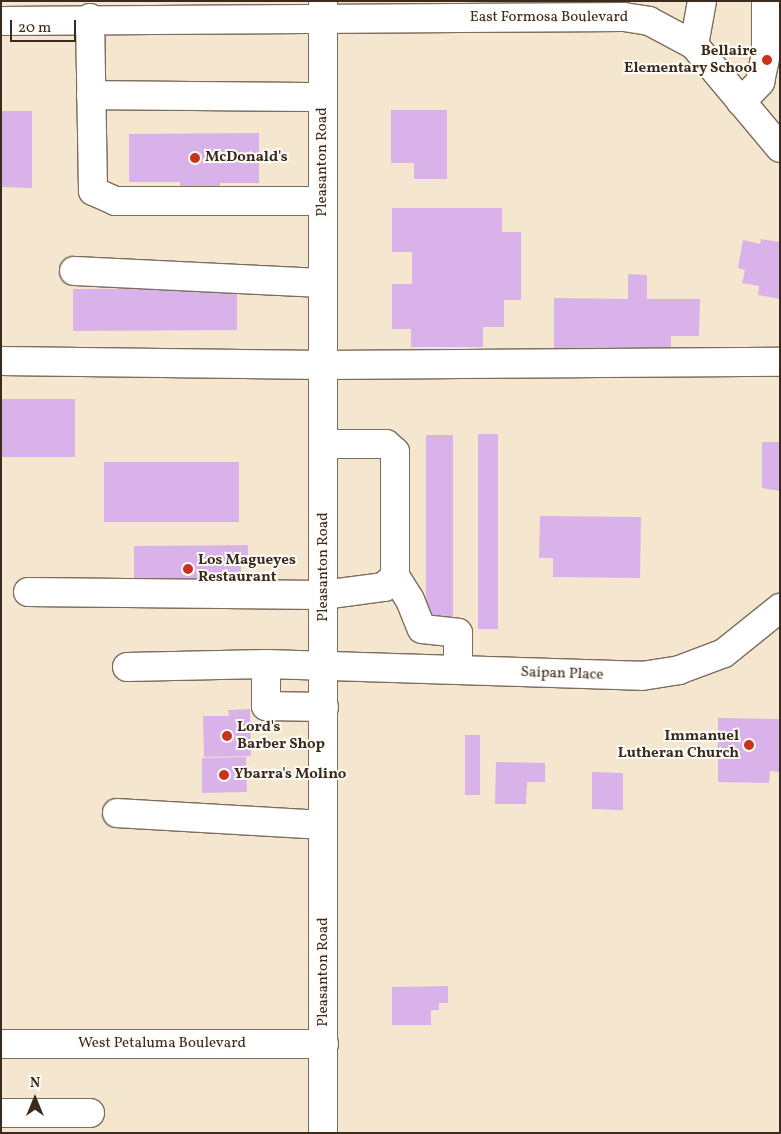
<!DOCTYPE html>
<html>
<head>
<meta charset="utf-8">
<style>
	body { margin:0 }
	#map { position:relative; width:781px; height:1134px; overflow:hidden; background:#f5e7cf; font-family:Vollkorn,serif }
	div>[style] { position:absolute }
	.building>* { inset:0; background:#dab2ea }
	.roads { filter:drop-shadow(1px 0 #7c6c5c) drop-shadow(-1px 0 #7c6c5c) drop-shadow(0 1px #7c6c5c) drop-shadow(0 -1px #7c6c5c) }
	.minor>* { height:28px; margin:-14px; padding:0 14px; transform-origin:14px; border-radius:14px; background:#fff }
	.major>* { height:28px; margin:-14px; padding:0 14px; transform-origin:14px; border-radius:14px; background:#fff }
	.dots>* { width:14px; height:14px; translate:-50% -50%; box-sizing:border-box; border:2px solid #fdfcf7; border-radius:50% }
	span { translate:-50% -50%; white-space:nowrap; text-align:center; line-height:1.15; -webkit-text-stroke:4px #fdfcf7; paint-order:stroke }
	.street-label { font-size:15px; color:#3b2a1e }
	.poi-label { font-size:15px; color:#3b2a1e; font-weight:700 }
	.right { translate:-100% -50%; text-align:right }
	.left { translate:0 -50%; text-align:left }
	.frame { position:absolute; inset:0; border:2px solid #3b2a1e; pointer-events:none }
	.north { position:absolute; left:10px; top:1074px; width:50px; height:50px; -webkit-text-stroke:4px #fdfcf7; paint-order:stroke; rotate:0deg; font-size:14px; font-weight:700; line-height:20px; text-align:center; color:#3b2a1e }
	.north::after { content:''; display:block; margin:auto; width:18px; height:22px; background:#3b2a1e; clip-path:polygon(50% 0,100% 100%,50% 72%,0 100%) }
	.scale { position:absolute; left:10px; top:20px; width:66px; height:22px; box-sizing:border-box; border:2px solid #3b2a1e; border-top:0; padding-left:6px; font-size:15px; line-height:18px; white-space:nowrap; color:#3b2a1e; -webkit-text-stroke:4px #fdfcf7; paint-order:stroke }
</style>
</head>
<body>
<div id="map">
	<div class="building">
		<i style="clip-path:polygon(391px 110px,447px 110px,447px 179px,414px 179px,414px 163px,391px 163px)"></i>
		<i style="clip-path:polygon(1px 111px,32px 111px,32px 188px,1px 187px)"></i>
		<i style="clip-path:polygon(259px 133px,259px 183px,220px 183px,220px 189px,180px 189px,180px 182px,129px 182px,129px 134px)"></i>
		<i style="clip-path:polygon(392px 208px,502px 208px,502px 232px,521px 232px,521px 300px,504px 300px,504px 327px,483px 327px,483px 347px,411px 347px,411px 329px,392px 329px,392px 284px,412px 284px,412px 252px,392px 252px)"></i>
		<i style="clip-path:polygon(761px 239px,780px 242px,780px 299px,758px 295px,759px 286px,742px 283px,745px 270px,738px 268px,743px 240px,760px 244px)"></i>
		<i style="clip-path:polygon(628px 274px,647px 275px,647px 299px,700px 299px,699px 336px,671px 336px,671px 351px,554px 350px,554px 298px,628px 299px)"></i>
		<i style="clip-path:polygon(237px 288px,237px 330px,73px 331px,73px 289px)"></i>
		<i style="clip-path:polygon(1px 399px,75px 399px,75px 457px,1px 457px)"></i>
		<i style="clip-path:polygon(478px 434px,498px 434px,498px 629px,478px 629px)"></i>
		<i style="clip-path:polygon(426px 435px,453px 435px,453px 618px,426px 618px)"></i>
		<i style="clip-path:polygon(762px 442px,780px 442px,780px 491px,762px 488px)"></i>
		<i style="clip-path:polygon(104px 462px,239px 462px,239px 522px,104px 522px)"></i>
		<i style="clip-path:polygon(540px 516px,641px 517px,640px 578px,553px 577px,553px 558px,539px 558px)"></i>
		<i style="clip-path:polygon(248px 545px,248px 558px,241px 558px,241px 579px,188px 580px,189px 586px,174px 586px,174px 579px,134px 580px,134px 546px)"></i>
		<i style="clip-path:polygon(250px 709px,251px 756px,204px 757px,203px 716px,229px 716px,228px 710px)"></i>
		<i style="clip-path:polygon(718px 718px,780px 719px,780px 772px,770px 771px,769px 783px,718px 782px)"></i>
		<i style="clip-path:polygon(465px 735px,480px 735px,480px 795px,465px 795px)"></i>
		<i style="clip-path:polygon(246px 757px,247px 792px,202px 793px,202px 758px)"></i>
		<i style="clip-path:polygon(496px 762px,545px 763px,545px 782px,527px 782px,526px 804px,495px 804px)"></i>
		<i style="clip-path:polygon(592px 772px,623px 773px,623px 810px,592px 809px)"></i>
		<i style="clip-path:polygon(448px 986px,448px 1003px,439px 1003px,439px 1010px,431px 1010px,431px 1025px,392px 1025px,392px 987px)"></i>
	</div>
	<div class="roads">
		<div class="minor">
			<i style="left:90px;top:18px;width:173px;rotate:89deg"></i>
			<i style="left:93px;top:191px;width:24px;rotate:24deg"></i>
			<i style="left:115px;top:201px;width:208px"></i>
			<i style="left:1px;top:21px;width:623px;rotate:-0.37deg"></i>
			<i style="left:624px;top:17px;width:25px;rotate:9deg"></i>
			<i style="left:649px;top:21px;width:51px;rotate:28.1deg"></i>
			<i style="left:694px;top:45px;width:134px;rotate:50.1deg"></i>
			<i style="left:694px;top:45px;width:45px;rotate:-79.7deg"></i>
			<i style="left:91px;top:95px;width:232px;rotate:0.5deg"></i>
			<i style="left:741px;top:102px;width:28px;rotate:-46deg"></i>
			<i style="left:760px;top:82px;width:29px;rotate:-78deg"></i>
			<i style="left:766px;top:54px;width:53px;rotate:-90deg"></i>
			<i style="left:74px;top:271px;width:249px;rotate:2.8deg"></i>
			<i style="left:1px;top:361px;width:322px;rotate:0.7deg"></i>
			<i style="left:323px;top:365px;width:457px;rotate:-0.4deg"></i>
			<i style="left:395px;top:576px;width:28px;rotate:58deg"></i>
			<i style="left:410px;top:600px;width:31px;rotate:68deg"></i>
			<i style="left:422px;top:629px;width:36px;rotate:6deg"></i>
			<i style="left:458px;top:633px;width:37px;rotate:90deg"></i>
			<i style="left:28px;top:592px;width:295px;rotate:0.6deg"></i>
			<i style="left:323px;top:595px;width:62px;rotate:-7.5deg"></i>
			<i style="left:384px;top:587px;width:16px;rotate:-45deg"></i>
			<i style="left:395px;top:576px;width:124px;rotate:-90deg"></i>
			<i style="left:395px;top:452px;width:12px;rotate:-138deg"></i>
			<i style="left:386px;top:444px;width:63px;rotate:180deg"></i>
			<i style="left:266px;top:664px;width:42px;rotate:90deg"></i>
			<i style="left:266px;top:706px;width:58px;rotate:1deg"></i>
			<i style="left:127px;top:667px;width:139px;rotate:-1.2deg"></i>
			<i style="left:266px;top:664px;width:376px;rotate:1.8deg"></i>
			<i style="left:642px;top:676px;width:37px;rotate:-9deg"></i>
			<i style="left:679px;top:670px;width:48px;rotate:-20.7deg"></i>
			<i style="left:724px;top:653px;width:72px;rotate:-38.8deg"></i>
			<i style="left:117px;top:813px;width:206px;rotate:3.3deg"></i>
			<i style="left:1px;top:1044px;width:323px"></i>
			<i style="left:1px;top:1113px;width:89px"></i>
		</div>
		<div class="major">
			<i style="left:323px;top:1133px;width:1132px;rotate:-90deg"></i>
		</div>
	</div>
	<div class="dots">
		<i style="left:767px;top:60px;background:#c8321e"></i>
		<i style="left:195px;top:158px;background:#c8321e"></i>
		<i style="left:188px;top:569px;background:#c8321e"></i>
		<i style="left:227px;top:736px;background:#c8321e"></i>
		<i style="left:749px;top:745px;background:#c8321e"></i>
		<i style="left:224px;top:775px;background:#c8321e"></i>
	</div>
	<div class="street-label">
		<span style="left:549px;top:18px">East Formosa Boulevard</span>
		<span style="left:323px;top:162px;rotate:-90deg">Pleasanton Road</span>
		<span style="left:324px;top:567px;rotate:-90deg">Pleasanton Road</span>
		<span style="left:562px;top:674px;rotate:2deg">Saipan Place</span>
		<span style="left:324px;top:972px;rotate:-90deg">Pleasanton Road</span>
		<span style="left:162px;top:1044px">West Petaluma Boulevard</span>
	</div>
	<div class="poi-label">
		<span class="right" style="left:757px;top:60px">Bellaire<br>Elementary School</span>
		<span class="left" style="left:205px;top:158px">McDonald's</span>
		<span class="left" style="left:198px;top:569px">Los Magueyes<br>Restaurant</span>
		<span class="left" style="left:237px;top:736px">Lord's<br>Barber Shop</span>
		<span class="right" style="left:739px;top:745px">Immanuel<br>Lutheran Church</span>
		<span class="left" style="left:234px;top:775px">Ybarra's Molino</span>
	</div>
	<div class="frame"></div>
	<div class="north">N</div>
	<div class="scale">20 m</div>
</div>
</body>
</html>
